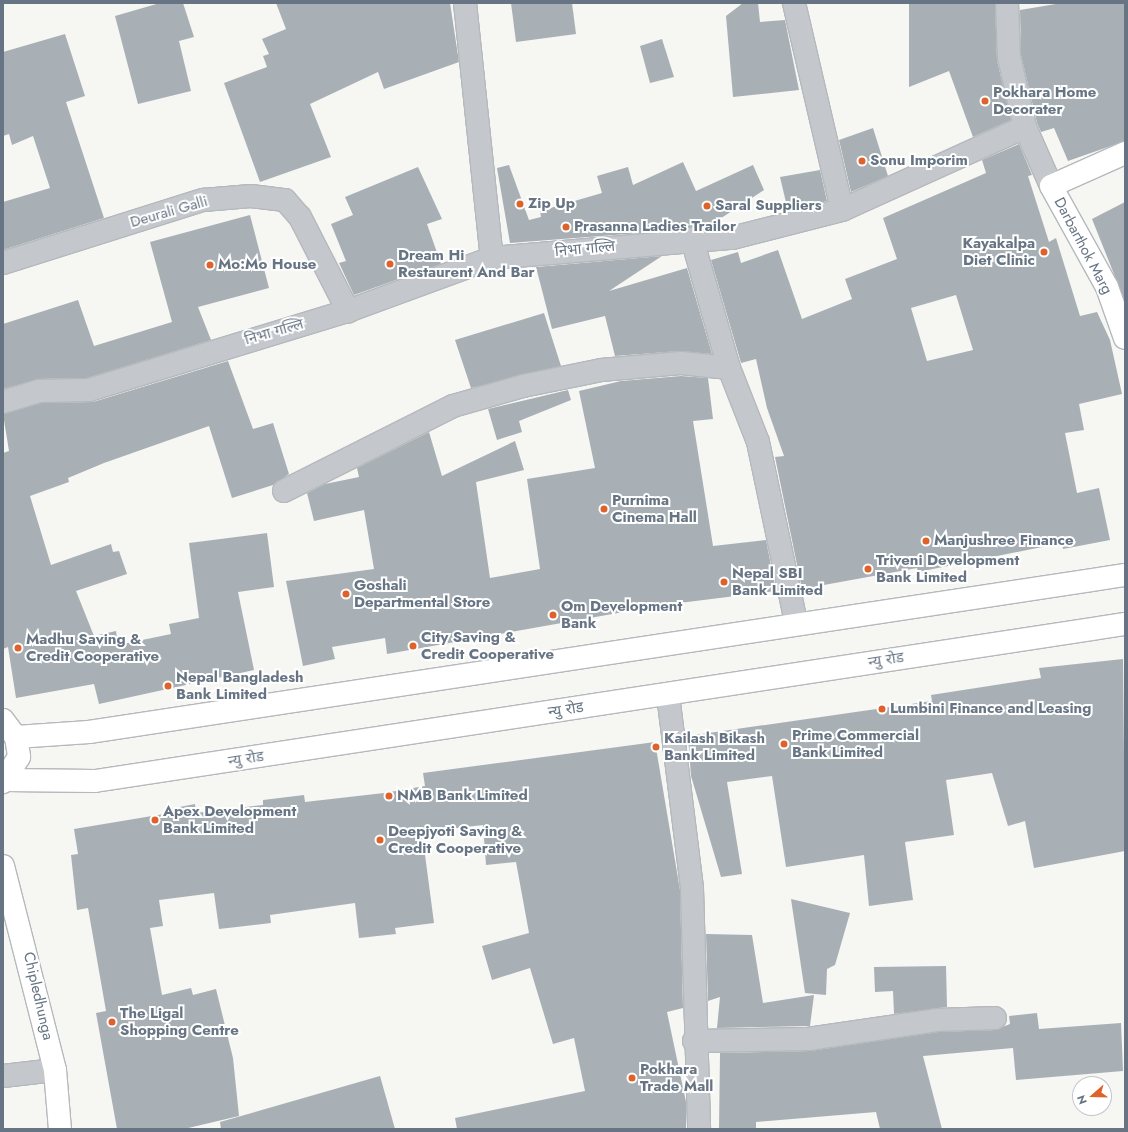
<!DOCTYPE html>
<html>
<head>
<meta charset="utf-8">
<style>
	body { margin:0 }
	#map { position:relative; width:1128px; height:1132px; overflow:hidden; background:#f6f6f3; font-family:Jost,"Noto Sans Devanagari",sans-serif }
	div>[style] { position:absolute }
	.building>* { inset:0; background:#a8b0b5 }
	.roads { filter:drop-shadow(1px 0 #b5b9bd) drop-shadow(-1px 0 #b5b9bd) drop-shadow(0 1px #b5b9bd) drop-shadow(0 -1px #b5b9bd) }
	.minor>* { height:22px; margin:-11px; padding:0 11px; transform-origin:11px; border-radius:11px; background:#c4c7cb }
	.major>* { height:22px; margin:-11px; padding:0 11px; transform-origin:11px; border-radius:11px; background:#fff }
	.dots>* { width:11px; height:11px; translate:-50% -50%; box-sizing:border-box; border:2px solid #fff; border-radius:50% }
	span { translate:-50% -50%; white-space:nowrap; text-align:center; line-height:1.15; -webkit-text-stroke:4px #fff; paint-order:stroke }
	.poi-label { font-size:15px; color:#667483; font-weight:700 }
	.left { translate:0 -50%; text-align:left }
	.right { translate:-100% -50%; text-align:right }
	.street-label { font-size:15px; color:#667483 }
	.frame { position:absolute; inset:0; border:4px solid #667483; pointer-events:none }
	.north { position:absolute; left:1072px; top:1076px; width:40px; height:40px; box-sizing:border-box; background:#fff; border:1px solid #c2c7cd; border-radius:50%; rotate:250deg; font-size:11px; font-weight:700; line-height:16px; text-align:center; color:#667483 }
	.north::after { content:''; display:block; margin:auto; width:14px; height:18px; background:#de622b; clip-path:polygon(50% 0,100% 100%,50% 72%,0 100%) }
</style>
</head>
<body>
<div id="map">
	<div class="building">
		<i style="clip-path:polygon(160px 3px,183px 3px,194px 37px,179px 41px,191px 91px,138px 104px,115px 16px)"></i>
		<i style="clip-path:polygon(276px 3px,450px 3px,459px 62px,384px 89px,378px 72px,310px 104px,331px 157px,260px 182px,224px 83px,267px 67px,263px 56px,269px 54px,262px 39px,286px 29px)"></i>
		<i style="clip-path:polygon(511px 3px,572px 3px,576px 34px,516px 42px)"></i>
		<i style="clip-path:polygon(743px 3px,758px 3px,760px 22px,785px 20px,799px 90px,733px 97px,726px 16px)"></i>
		<i style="clip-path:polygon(909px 3px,995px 3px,997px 60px,1011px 120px,973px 137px,949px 71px,909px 87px)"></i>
		<i style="clip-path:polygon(1062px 3px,1125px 3px,1125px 141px,1068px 161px,1054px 128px,1041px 132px,1037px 123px,1021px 55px,1020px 10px)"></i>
		<i style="clip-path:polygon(65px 34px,85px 96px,66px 102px,104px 218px,3px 250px,3px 202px,50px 188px,33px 136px,12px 145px,9px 134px,3px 136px,3px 52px)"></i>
		<i style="clip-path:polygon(662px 39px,674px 77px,650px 83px,640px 46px)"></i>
		<i style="clip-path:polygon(873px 128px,888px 176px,851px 192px,839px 140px)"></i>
		<i style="clip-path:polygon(evenodd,1019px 144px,1032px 175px,1028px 176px,1049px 242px,1056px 238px,1080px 316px,1097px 312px,1110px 340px,1122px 394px,1079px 404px,1084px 430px,1065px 433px,1077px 493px,1099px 488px,1110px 540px,1063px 549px,1062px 543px,918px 572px,917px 568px,802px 589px,775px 457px,784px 456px,767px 408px,756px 359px,741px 363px,711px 260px,738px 252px,741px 263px,778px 250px,802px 319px,852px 299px,845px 279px,897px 259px,883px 218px,986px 173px,982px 160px,1019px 144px,956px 295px,973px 350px,927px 361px,911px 308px,956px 295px)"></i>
		<i style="clip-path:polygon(683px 162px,696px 191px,753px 165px,764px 190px,706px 228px,510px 243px,497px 168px,509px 165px,529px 220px,541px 217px,540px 211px,602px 193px,597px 176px,628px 167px,633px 185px)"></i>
		<i style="clip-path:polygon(418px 167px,442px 219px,427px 224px,441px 264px,354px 295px,339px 263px,346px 261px,331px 224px,353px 215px,345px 197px)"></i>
		<i style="clip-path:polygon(820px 170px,827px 201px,788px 211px,780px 177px)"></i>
		<i style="clip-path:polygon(1125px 202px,1125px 299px,1124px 299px,1092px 219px)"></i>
		<i style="clip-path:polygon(250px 215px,269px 288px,198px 307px,211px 340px,87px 378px,39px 379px,3px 389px,3px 324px,78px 300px,94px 346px,172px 322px,150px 242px)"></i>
		<i style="clip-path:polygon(662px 256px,609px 291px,687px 268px,712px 354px,680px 351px,615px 356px,605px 316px,552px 329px,536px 267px)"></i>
		<i style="clip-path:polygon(544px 313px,561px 366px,471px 388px,455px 340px)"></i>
		<i style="clip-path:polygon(228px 361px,253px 429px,273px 423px,289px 474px,273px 485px,232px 498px,209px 426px,104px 463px,68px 478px,69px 482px,30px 496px,51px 565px,111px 544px,113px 552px,119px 551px,127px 574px,76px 591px,94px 636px,116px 631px,118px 645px,171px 634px,169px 624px,199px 618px,189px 543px,267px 533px,274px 587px,238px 592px,254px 670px,99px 704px,94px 684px,16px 698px,8px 647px,3px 649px,3px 453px,9px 451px,3px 414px,41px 403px,93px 402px)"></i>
		<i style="clip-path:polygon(681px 376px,708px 378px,713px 419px,693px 421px,713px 546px,766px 540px,776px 591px,663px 605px,387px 654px,385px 638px,332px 647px,335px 659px,303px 666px,286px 581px,374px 569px,364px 510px,314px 521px,307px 493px,325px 484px,359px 477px,357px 468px,429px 432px,442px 476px,515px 441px,524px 470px,476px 482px,490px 578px,540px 569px,527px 479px,595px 468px,579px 391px,621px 381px)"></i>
		<i style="clip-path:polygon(568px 390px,571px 400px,519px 421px,522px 432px,497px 440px,488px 409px)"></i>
		<i style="clip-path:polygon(1123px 659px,1125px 851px,1034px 868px,1025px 821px,1008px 826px,992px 773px,946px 780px,954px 835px,905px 842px,913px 900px,869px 906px,864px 855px,786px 867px,772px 776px,727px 782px,742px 874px,721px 877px,691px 776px,688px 736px,932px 701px,931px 695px,1041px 678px,1039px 668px)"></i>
		<i style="clip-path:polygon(655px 742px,680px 890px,683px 1008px,667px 1012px,686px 1102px,686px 1129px,457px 1129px,455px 1118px,585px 1091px,574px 1038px,553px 1044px,530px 968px,492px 980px,482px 946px,529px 933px,516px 862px,486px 865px,483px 825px,422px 832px,434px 923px,395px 928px,396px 934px,359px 938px,355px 903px,270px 915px,271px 923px,219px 929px,214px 893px,159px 900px,163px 926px,150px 928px,162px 995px,191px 988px,193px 995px,216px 989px,233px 1058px,239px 1116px,184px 1129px,117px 1129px,96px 1013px,106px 1011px,88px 908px,77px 910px,71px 855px,78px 854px,74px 829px,164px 814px,164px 810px,195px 804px,196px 813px,263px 805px,263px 800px,304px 795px,305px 802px,384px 793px,425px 786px,423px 773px)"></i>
		<i style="clip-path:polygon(791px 899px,850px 913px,835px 965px,827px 969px,826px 995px,805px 993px)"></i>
		<i style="clip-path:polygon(706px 934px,752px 935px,763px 1003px,814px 995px,810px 1026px,717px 1028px,720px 997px,708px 1001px)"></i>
		<i style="clip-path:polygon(946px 966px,947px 1007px,894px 1014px,893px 991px,875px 992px,874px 967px)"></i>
		<i style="clip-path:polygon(1037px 1013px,1039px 1029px,1121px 1023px,1123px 1071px,1016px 1080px,1013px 1048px,923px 1056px,942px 1129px,880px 1129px,876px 1112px,756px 1122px,756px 1129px,719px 1129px,720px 1053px,810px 1051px,938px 1032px,995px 1030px,1010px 1024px,1009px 1016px)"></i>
		<i style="clip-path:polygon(380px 1076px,395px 1129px,221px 1129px,220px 1122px)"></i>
	</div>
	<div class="roads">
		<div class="minor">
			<i style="left:465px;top:3px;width:256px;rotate:84deg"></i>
			<i style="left:794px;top:3px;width:212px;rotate:76.9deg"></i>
			<i style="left:1007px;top:3px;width:54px;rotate:87.9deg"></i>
			<i style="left:1009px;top:57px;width:72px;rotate:77.1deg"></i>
			<i style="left:1025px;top:127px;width:64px;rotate:66.2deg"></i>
			<i style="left:692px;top:239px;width:134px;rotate:74deg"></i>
			<i style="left:729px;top:368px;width:79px;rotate:68.6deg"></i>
			<i style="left:758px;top:442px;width:185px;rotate:78.1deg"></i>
			<i style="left:3px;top:263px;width:210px;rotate:-17.5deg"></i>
			<i style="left:203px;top:200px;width:48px;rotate:-4.8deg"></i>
			<i style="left:251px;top:196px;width:34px;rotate:7deg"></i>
			<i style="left:285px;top:200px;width:23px;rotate:49deg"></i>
			<i style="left:300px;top:217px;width:106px;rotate:62.9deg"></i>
			<i style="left:3px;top:402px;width:38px;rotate:-17deg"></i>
			<i style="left:39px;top:391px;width:50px;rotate:-1.1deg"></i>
			<i style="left:89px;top:390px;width:271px;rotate:-17deg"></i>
			<i style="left:348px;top:311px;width:153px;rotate:-20.2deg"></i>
			<i style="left:492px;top:258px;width:241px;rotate:-4.8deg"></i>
			<i style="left:732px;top:238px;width:114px;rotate:-14.3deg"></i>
			<i style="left:842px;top:210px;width:201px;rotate:-24.4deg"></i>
			<i style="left:284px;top:491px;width:189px;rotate:-26.7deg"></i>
			<i style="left:453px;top:406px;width:73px;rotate:-15.9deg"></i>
			<i style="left:523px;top:386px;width:80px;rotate:-11.6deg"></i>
			<i style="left:601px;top:370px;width:80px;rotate:-5deg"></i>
			<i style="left:681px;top:363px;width:48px;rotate:5.9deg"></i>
			<i style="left:668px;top:695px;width:195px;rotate:82.9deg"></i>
			<i style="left:692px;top:889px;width:240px;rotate:88.3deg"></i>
			<i style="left:694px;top:1041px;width:114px;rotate:-1deg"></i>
			<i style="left:808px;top:1039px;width:130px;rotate:-8.4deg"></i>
			<i style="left:937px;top:1020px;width:58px;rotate:-2deg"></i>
			<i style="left:3px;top:1076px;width:52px;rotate:-6.6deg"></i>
		</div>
		<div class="major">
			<i style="left:1125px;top:153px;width:81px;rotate:156deg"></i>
			<i style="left:1051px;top:186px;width:115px;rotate:61deg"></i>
			<i style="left:1107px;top:287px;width:54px;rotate:70.6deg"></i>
			<i style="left:3px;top:720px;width:21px;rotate:53deg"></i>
			<i style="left:16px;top:737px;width:20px;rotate:81deg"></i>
			<i style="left:19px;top:757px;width:30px;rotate:123deg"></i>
			<i style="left:16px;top:737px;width:73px;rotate:-3.9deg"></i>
			<i style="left:89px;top:732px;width:1048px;rotate:-8.62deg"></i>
			<i style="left:6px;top:780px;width:89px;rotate:0.6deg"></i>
			<i style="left:95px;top:781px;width:1042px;rotate:-8.67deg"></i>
			<i style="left:3px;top:866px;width:211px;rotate:75.7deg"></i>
			<i style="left:55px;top:1070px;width:59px;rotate:85.2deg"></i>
		</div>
	</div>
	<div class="dots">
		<i style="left:985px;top:101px;background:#de622b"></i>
		<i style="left:862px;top:161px;background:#de622b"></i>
		<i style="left:520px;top:204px;background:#de622b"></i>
		<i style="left:707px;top:206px;background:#de622b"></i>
		<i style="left:566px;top:227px;background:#de622b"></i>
		<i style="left:1044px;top:252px;background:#de622b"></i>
		<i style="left:390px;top:264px;background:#de622b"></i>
		<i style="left:210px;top:265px;background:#de622b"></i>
		<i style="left:604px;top:509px;background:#de622b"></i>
		<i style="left:926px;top:541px;background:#de622b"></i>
		<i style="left:868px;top:569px;background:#de622b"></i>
		<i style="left:724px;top:582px;background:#de622b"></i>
		<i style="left:346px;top:594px;background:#de622b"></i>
		<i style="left:553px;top:615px;background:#de622b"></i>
		<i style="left:413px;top:646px;background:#de622b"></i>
		<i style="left:18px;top:648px;background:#de622b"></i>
		<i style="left:168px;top:686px;background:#de622b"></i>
		<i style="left:882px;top:709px;background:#de622b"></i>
		<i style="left:784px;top:744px;background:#de622b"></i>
		<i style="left:656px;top:747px;background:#de622b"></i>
		<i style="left:389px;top:796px;background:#de622b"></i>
		<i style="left:155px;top:820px;background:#de622b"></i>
		<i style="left:380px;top:840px;background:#de622b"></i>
		<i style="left:112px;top:1022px;background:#de622b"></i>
		<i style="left:632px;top:1078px;background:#de622b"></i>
	</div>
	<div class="poi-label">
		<span class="left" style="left:993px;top:101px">Pokhara Home<br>Decorater</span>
		<span class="left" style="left:870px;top:161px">Sonu Imporim</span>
		<span class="left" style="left:528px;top:204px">Zip Up</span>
		<span class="left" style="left:715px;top:206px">Saral Suppliers</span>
		<span class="left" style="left:574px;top:227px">Prasanna Ladies Trailor</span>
		<span class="right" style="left:1035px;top:252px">Kayakalpa<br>Diet Clinic</span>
		<span class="left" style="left:398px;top:264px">Dream Hi<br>Restaurent And Bar</span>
		<span class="left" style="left:218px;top:265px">Mo:Mo House</span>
		<span class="left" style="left:612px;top:509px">Purnima<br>Cinema Hall</span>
		<span class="left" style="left:934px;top:541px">Manjushree Finance</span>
		<span class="left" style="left:876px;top:569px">Triveni Development<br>Bank Limited</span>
		<span class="left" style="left:732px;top:582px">Nepal SBI<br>Bank Limited</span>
		<span class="left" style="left:354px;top:594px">Goshali<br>Departmental Store</span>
		<span class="left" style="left:561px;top:615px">Om Development<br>Bank</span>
		<span class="left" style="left:421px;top:646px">City Saving &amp;<br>Credit Cooperative</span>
		<span class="left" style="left:26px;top:648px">Madhu Saving &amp;<br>Credit Cooperative</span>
		<span class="left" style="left:176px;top:686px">Nepal Bangladesh<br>Bank Limited</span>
		<span class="left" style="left:890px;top:709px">Lumbini Finance and Leasing</span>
		<span class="left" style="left:792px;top:744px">Prime Commercial<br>Bank Limited</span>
		<span class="left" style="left:664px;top:747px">Kailash Bikash<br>Bank Limited</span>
		<span class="left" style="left:397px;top:796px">NMB Bank Limited</span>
		<span class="left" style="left:163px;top:820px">Apex Development<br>Bank Limited</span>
		<span class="left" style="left:388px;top:840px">Deepjyoti Saving &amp;<br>Credit Cooperative</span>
		<span class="left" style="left:120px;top:1022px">The Ligal<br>Shopping Centre</span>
		<span class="left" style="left:640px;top:1078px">Pokhara<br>Trade Mall</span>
	</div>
	<div class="street-label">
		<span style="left:169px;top:212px;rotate:-16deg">Deurali Galli</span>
		<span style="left:1083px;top:246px;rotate:62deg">Darbarthok Marg</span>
		<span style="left:585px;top:249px;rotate:-5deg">निभा गल्लि</span>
		<span style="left:274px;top:332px;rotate:-16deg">निभा गल्लि</span>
		<span style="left:886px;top:660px;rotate:-9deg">न्यु रोड</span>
		<span style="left:566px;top:710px;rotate:-9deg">न्यु रोड</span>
		<span style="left:246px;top:759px;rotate:-9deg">न्यु रोड</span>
		<span style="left:38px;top:996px;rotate:77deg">Chipledhunga</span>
	</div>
	<div class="frame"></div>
	<div class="north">N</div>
</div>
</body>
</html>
